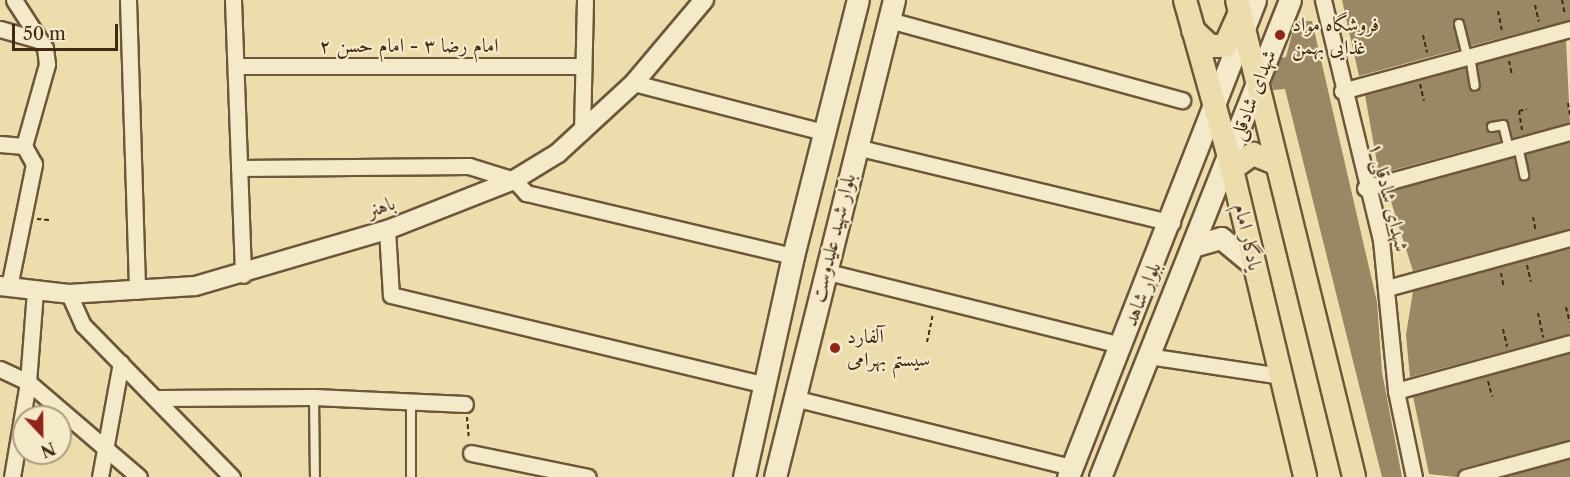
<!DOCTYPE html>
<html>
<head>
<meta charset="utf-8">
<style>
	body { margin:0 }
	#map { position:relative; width:1570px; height:477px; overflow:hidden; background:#eeddac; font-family:"Libre Caslon Text",Amiri,serif }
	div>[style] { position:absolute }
	.building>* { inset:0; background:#9a8763 }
	.path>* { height:2px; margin-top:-1px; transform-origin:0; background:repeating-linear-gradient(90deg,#402a14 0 4.5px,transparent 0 7.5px) }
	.roads { filter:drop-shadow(2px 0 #6c573a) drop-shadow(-2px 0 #6c573a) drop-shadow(0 2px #6c573a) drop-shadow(0 -2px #6c573a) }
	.service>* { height:8px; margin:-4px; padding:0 4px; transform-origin:4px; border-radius:4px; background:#f4e9c9 }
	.minor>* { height:15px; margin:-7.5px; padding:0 7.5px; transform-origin:7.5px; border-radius:7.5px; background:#f4e9c9 }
	.tertiary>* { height:18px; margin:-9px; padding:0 9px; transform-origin:9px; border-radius:9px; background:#f4e9c9 }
	.secondary>* { height:21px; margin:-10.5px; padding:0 10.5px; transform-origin:10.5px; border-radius:10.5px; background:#f4e9c9 }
	.primary>* { height:22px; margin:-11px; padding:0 11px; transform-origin:11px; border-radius:11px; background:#eeddac }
	.dots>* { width:16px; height:16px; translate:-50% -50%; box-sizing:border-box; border:3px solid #f4e9c9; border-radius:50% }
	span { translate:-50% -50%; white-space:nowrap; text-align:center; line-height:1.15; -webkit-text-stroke:4.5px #f4e9c9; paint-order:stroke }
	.poi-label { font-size:20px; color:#402a14 }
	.left { translate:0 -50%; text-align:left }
	.street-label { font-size:20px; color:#402a14 }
	.north { position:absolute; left:12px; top:405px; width:60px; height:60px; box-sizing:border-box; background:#f4e9c9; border:2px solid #ac9d81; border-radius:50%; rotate:158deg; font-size:16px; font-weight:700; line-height:24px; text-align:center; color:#402a14 }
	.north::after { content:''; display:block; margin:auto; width:21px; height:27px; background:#8f2418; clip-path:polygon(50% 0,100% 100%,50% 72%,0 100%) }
	.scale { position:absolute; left:12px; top:24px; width:106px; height:27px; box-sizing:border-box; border:3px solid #402a14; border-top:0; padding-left:8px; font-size:18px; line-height:21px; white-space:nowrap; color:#402a14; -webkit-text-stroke:4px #f4e9c9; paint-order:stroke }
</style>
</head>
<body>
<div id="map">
	<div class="building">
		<i style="clip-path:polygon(1342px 0,1570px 0,1570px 20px,1470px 46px,1465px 22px,1457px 18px,1453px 25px,1459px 49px,1359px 76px)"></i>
		<i style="clip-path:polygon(1312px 21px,1377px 302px,1382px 372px,1402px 477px,1382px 477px,1285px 89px,1273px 90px,1271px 82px,1281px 58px,1286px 57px,1295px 22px)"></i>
		<i style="clip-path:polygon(1566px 40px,1570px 123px,1512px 138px,1507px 121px,1491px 121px,1487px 130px,1499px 132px,1501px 141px,1379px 174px,1365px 95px,1466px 67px,1469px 88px,1477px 92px,1477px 64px)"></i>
		<i style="clip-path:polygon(1570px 142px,1570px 229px,1413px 271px,1388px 192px,1514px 157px,1518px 177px,1526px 181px,1526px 154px)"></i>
		<i style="clip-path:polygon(1570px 248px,1570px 334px,1410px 377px,1406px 335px,1413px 291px)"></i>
		<i style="clip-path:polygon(1570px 353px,1570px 440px,1463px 468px,1456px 477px,1429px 474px,1413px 396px)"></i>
		<i style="clip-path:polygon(1570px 459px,1570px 477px,1504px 477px)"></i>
	</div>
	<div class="path">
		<i style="left:1562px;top:0;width:15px;rotate:79deg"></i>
		<i style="left:1535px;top:5px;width:17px;rotate:77deg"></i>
		<i style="left:1498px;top:11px;width:21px;rotate:79deg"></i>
		<i style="left:1423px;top:35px;width:18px;rotate:77deg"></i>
		<i style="left:1509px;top:61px;width:14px;rotate:78deg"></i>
		<i style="left:1420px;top:84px;width:17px;rotate:77deg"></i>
		<i style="left:1568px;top:103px;width:12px;rotate:81deg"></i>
		<i style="left:1522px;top:130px;width:19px;rotate:-99deg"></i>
		<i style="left:1519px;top:111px;width:8px;rotate:-14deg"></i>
		<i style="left:1533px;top:217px;width:15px;rotate:79deg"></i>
		<i style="left:37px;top:219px;width:12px;rotate:5deg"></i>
		<i style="left:1527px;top:265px;width:17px;rotate:77deg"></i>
		<i style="left:1501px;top:273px;width:15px;rotate:79deg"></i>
		<i style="left:1566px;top:307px;width:16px;rotate:76deg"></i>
		<i style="left:1538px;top:313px;width:25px;rotate:78deg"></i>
		<i style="left:1503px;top:329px;width:18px;rotate:77deg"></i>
		<i style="left:927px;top:342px;width:29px;rotate:-78deg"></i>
		<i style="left:1488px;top:381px;width:16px;rotate:75deg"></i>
		<i style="left:467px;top:417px;width:21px;rotate:85deg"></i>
	</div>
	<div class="roads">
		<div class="service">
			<i style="left:1459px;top:24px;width:34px;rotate:76deg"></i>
			<i style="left:1470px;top:56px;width:30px;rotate:81deg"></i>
			<i style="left:1492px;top:127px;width:11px;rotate:-10deg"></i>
			<i style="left:1503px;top:125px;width:25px;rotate:76deg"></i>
			<i style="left:1518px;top:146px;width:30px;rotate:78deg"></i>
			<i style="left:314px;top:397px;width:80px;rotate:89.3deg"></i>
			<i style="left:411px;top:401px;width:76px;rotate:90deg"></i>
		</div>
		<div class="minor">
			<i style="left:128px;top:0;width:291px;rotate:88.2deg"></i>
			<i style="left:233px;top:0;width:275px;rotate:87.9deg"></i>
			<i style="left:1323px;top:0;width:247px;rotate:76.4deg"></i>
			<i style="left:1381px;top:240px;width:152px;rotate:84.3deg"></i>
			<i style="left:1396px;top:391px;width:88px;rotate:78.2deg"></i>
			<i style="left:889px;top:20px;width:304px;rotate:15.3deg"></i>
			<i style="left:0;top:29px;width:41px;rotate:15.8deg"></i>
			<i style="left:236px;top:66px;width:346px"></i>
			<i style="left:634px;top:83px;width:196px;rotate:14.5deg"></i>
			<i style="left:1342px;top:91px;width:236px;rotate:-15.2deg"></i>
			<i style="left:582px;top:132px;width:132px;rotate:-88.7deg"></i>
			<i style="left:0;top:144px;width:24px;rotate:5deg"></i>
			<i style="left:856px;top:147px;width:325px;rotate:13.5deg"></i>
			<i style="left:239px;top:168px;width:230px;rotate:-0.5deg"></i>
			<i style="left:469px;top:166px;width:47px;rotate:17.3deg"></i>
			<i style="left:514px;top:180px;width:18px;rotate:47deg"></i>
			<i style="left:526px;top:193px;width:274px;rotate:13.3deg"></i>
			<i style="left:1365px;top:188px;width:213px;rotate:-15.3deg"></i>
			<i style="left:387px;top:230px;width:65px;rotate:86.5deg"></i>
			<i style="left:391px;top:295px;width:385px;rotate:13.5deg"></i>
			<i style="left:824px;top:271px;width:305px;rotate:14deg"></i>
			<i style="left:9px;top:287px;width:126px;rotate:-78.5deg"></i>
			<i style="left:34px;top:164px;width:21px;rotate:-119deg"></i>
			<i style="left:24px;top:146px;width:85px;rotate:-74.3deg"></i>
			<i style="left:47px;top:64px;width:16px;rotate:-97deg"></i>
			<i style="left:45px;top:48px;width:57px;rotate:-122.9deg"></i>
			<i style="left:1387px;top:288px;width:190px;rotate:-15.3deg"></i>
			<i style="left:69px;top:294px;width:34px;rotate:66deg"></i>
			<i style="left:83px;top:325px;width:213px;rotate:45.6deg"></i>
			<i style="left:1148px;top:356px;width:135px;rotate:8.5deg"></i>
			<i style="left:0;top:369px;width:31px;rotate:25deg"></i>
			<i style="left:28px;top:382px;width:146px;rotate:40.6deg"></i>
			<i style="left:1396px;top:391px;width:180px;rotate:-15.4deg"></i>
			<i style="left:159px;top:398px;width:155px;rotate:-0.4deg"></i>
			<i style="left:314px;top:397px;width:151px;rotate:2.7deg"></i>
			<i style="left:794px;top:398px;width:285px;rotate:14deg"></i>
			<i style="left:471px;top:453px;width:119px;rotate:11.6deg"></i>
			<i style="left:12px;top:477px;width:96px;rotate:-80.4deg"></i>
			<i style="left:28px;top:382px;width:92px;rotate:-85.6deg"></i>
			<i style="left:100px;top:477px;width:116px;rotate:-79.6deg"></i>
			<i style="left:1466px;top:477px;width:108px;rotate:-15.1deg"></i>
		</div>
		<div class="tertiary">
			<i style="left:0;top:286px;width:69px;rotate:6.6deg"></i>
			<i style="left:69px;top:294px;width:126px;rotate:-3.6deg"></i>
			<i style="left:195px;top:286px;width:200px;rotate:-16.3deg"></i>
			<i style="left:387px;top:230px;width:136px;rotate:-21.5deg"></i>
			<i style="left:514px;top:180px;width:52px;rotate:-31.5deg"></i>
			<i style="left:558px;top:153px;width:103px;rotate:-42.6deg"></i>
			<i style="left:634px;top:83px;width:109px;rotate:-49.9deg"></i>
		</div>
		<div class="secondary">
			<i style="left:1193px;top:246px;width:29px;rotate:-16deg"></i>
			<i style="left:1221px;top:238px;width:44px;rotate:39.5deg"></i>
			<i style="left:744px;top:477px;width:226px;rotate:-77.5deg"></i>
			<i style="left:793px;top:256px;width:264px;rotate:-75.8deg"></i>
			<i style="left:775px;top:477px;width:492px;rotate:-76deg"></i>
			<i style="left:1068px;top:477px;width:512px;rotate:-68.59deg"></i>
			<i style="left:1100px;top:477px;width:513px;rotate:-68.28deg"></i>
		</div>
		<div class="primary">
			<i style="left:1185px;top:0;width:163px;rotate:74.3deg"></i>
			<i style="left:1229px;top:157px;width:329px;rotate:76.6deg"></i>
			<i style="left:1237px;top:0;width:491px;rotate:76.2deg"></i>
			<i style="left:1193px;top:30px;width:23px;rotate:43deg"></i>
			<i style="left:1210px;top:46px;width:15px"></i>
			<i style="left:1225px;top:46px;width:37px;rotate:-66deg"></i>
			<i style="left:1232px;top:169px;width:26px;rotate:-36deg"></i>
			<i style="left:1253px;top:154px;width:24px;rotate:22deg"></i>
		</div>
	</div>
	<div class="dots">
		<i style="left:1280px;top:35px;background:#8f2418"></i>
		<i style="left:835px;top:348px;background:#8f2418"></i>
	</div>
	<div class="poi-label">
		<span class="left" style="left:1292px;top:36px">فروشگاه مواد<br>غذایی بهمن</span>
		<span class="left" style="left:847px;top:348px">آلفارد<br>سیستم بهرامی</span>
	</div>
	<div class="street-label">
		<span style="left:409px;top:45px">امام رضا ۳ - امام حسن ۲</span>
		<span style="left:1253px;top:95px;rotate:-69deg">شهدای شادقلی</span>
		<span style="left:1389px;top:197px;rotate:76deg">شهدای شادقلی ۱</span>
		<span style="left:381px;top:207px;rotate:-20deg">باهنر</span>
		<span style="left:1248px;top:237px;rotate:77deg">یادگار امام</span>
		<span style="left:833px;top:238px;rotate:-76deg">بلوار شهید علیدوست</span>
		<span style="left:1142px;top:294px;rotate:-67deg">بلوار شاهد</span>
	</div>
	<div class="north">N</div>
	<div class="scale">50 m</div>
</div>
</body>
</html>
